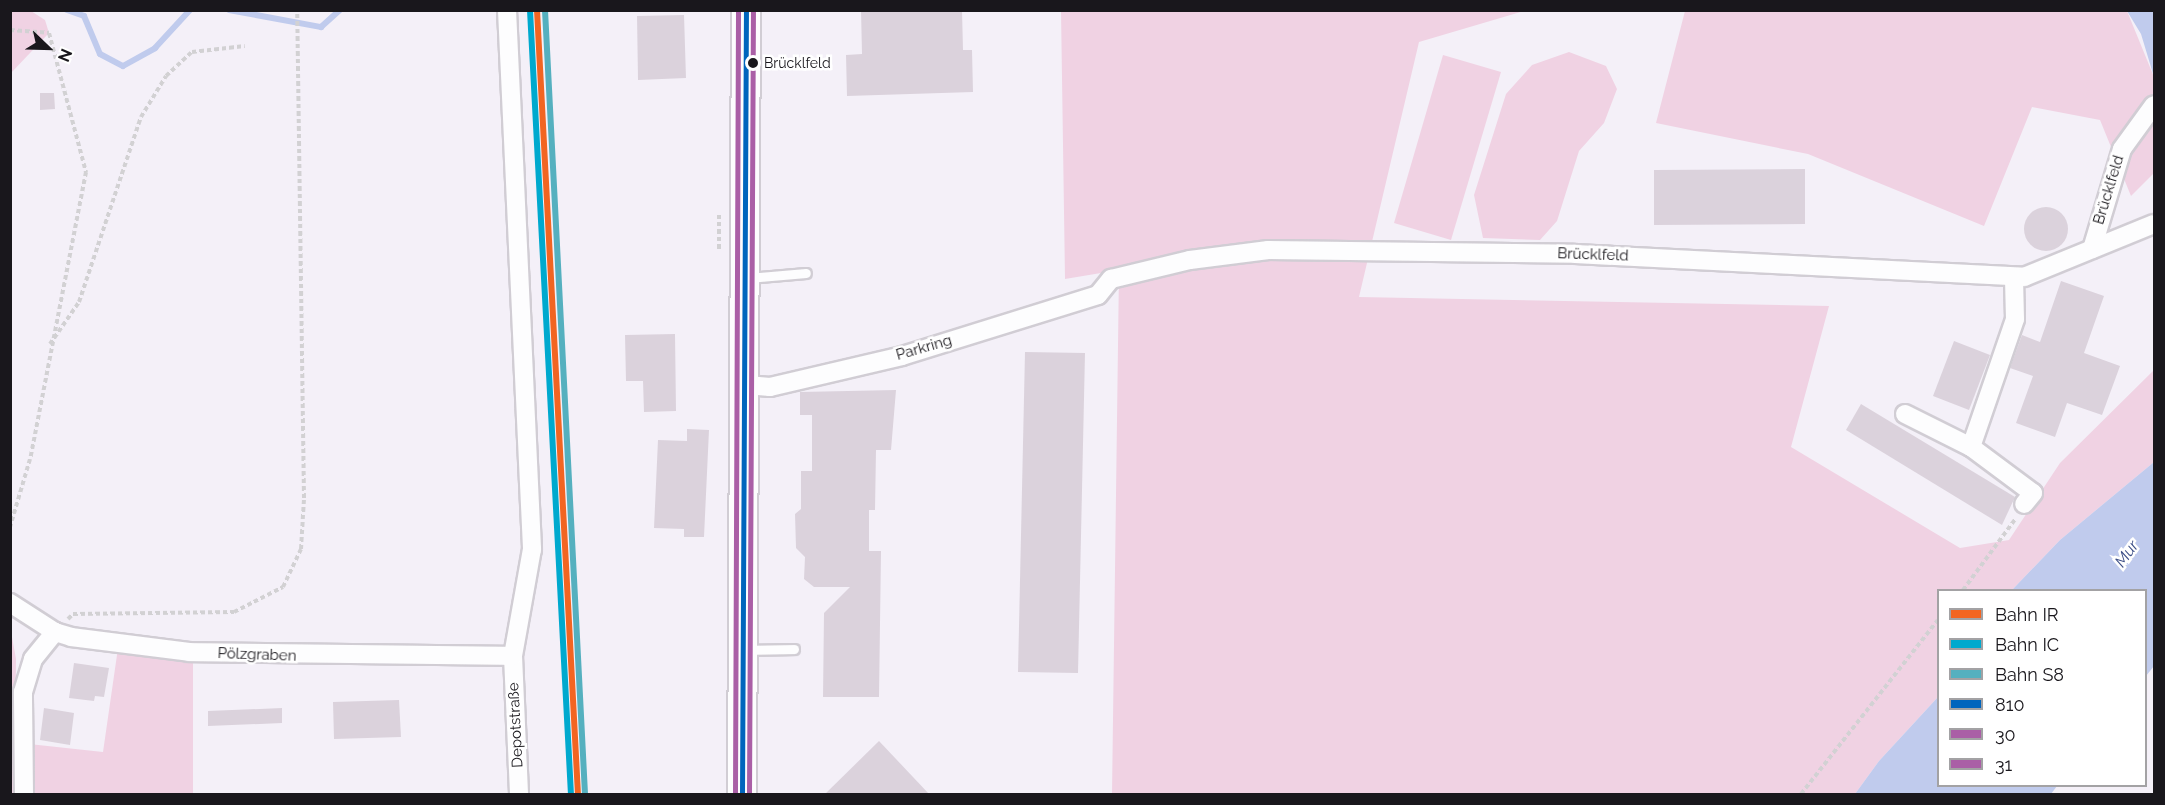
<!DOCTYPE html>
<html>
<head>
<meta charset="utf-8">
<style>
	body { margin:0 }
	#map { position:relative; width:2165px; height:805px; overflow:hidden; background:#f4f0f8; font-family:Raleway,sans-serif }
	div>[style] { position:absolute }
	.green>* { inset:0; background:#f0d2e3 }
	.water>* { inset:0; background:#c0cbed }
	.stream>* { height:6px; margin:-3px; padding:0 3px; transform-origin:3px; border-radius:3px; background:#c0cbed }
	.building>* { inset:0; background:#dbd2dc }
	.round { border-radius:50% }
	.path>* { height:4px; margin-top:-2px; transform-origin:0; background:repeating-linear-gradient(90deg,#d2d1d3 0 4.5px,transparent 0 7.5px) }
	.roads { filter:drop-shadow(2px 0 #d1cdd4) drop-shadow(-2px 0 #d1cdd4) drop-shadow(0 2px #d1cdd4) drop-shadow(0 -2px #d1cdd4) }
	.lane>* { height:9px; margin:-4.5px; padding:0 4.5px; transform-origin:4.5px; border-radius:4.5px; background:#fdfdfe }
	.street>* { height:18px; margin:-9px; padding:0 9px; transform-origin:9px; border-radius:9px; background:#fdfdfe }
	.primary>* { height:28px; margin:-14px; padding:0 14px; transform-origin:14px; border-radius:14px; background:#fdfdfe }
	.bus-1>* { height:4.5px; margin:-2.25px; padding:0 2.25px; transform-origin:2.25px; border-radius:2.25px; background:#0065bd }
	.bus-2>* { height:4.5px; margin:-2.25px; padding:0 2.25px; transform-origin:2.25px; border-radius:2.25px; background:#aa5fa6 }
	.bus-3>* { height:4.5px; margin:-2.25px; padding:0 2.25px; transform-origin:2.25px; border-radius:2.25px; background:#aa5fa6 }
	.rail-1>* { height:6px; margin:-3px; padding:0 3px; transform-origin:3px; border-radius:3px; background:#f26522 }
	.rail-2>* { height:6px; margin:-3px; padding:0 3px; transform-origin:3px; border-radius:3px; background:#00a9ce }
	.rail-3>* { height:6px; margin:-3px; padding:0 3px; transform-origin:3px; border-radius:3px; background:#55b0bf }
	.dots>* { width:16px; height:16px; translate:-50% -50%; box-sizing:border-box; border:3px solid #fff; border-radius:50% }
	span { translate:-50% -50%; white-space:nowrap; text-align:center; line-height:1.15; -webkit-text-stroke:5px #fff; paint-order:stroke }
	.bus-label { font-size:14px; color:#19171c }
	.left { translate:0 -50%; text-align:left }
	.street-label { font-size:15px; color:#19171c }
	.water-label { font-size:16px; color:#3b4d86; font-style:italic }
	.frame { position:absolute; inset:0; border:12px solid #19171c; pointer-events:none }
	.legend { position:absolute; left:1937px; top:589px; width:210px; height:198px; box-sizing:border-box; background:#fff; border:2px solid #a3a2a4; margin:0; padding:8px 10px; list-style:none; font-size:18px; color:#19171c }
	.legend li { display:flex; align-items:center; gap:12px; height:30px }
	.legend b { width:30px; border:2px solid #a3a2a4 }
	.north { position:absolute; left:18px; top:18px; width:60px; height:60px; -webkit-text-stroke:4px #fff; paint-order:stroke; rotate:113deg; font-size:16px; font-weight:700; line-height:24px; text-align:center; color:#19171c }
	.north::after { content:''; display:block; margin:auto; width:21px; height:27px; background:#19171c; clip-path:polygon(50% 0,100% 100%,50% 72%,0 100%) }
</style>
</head>
<body>
<div id="map">
	<div class="green">
		<i style="clip-path:polygon(11px 10px,31px 11px,45px 20px,49px 33px,11px 73px)"></i>
		<i style="clip-path:polygon(1061px 11px,1524px 11px,1419px 42px,1359px 297px,1829px 306px,1791px 447px,1960px 548px,2009px 540px,2060px 463px,2154px 370px,2154px 462px,2060px 540px,2012px 590px,1938px 590px,1938px 697px,1879px 761px,1855px 794px,1112px 794px,1119px 270px,1065px 279px)"></i>
		<i style="clip-path:polygon(1685px 11px,2127px 11px,2154px 77px,2154px 173px,2131px 196px,2100px 120px,2032px 107px,1984px 226px,1808px 154px,1656px 123px)"></i>
		<i style="clip-path:polygon(1569px 52px,1606px 66px,1617px 89px,1604px 123px,1579px 151px,1557px 221px,1540px 240px,1483px 238px,1474px 195px,1506px 94px,1532px 65px)"></i>
		<i style="clip-path:polygon(1443px 55px,1501px 72px,1451px 240px,1394px 223px)"></i>
		<i style="clip-path:polygon(10px 626px,16px 659px,15px 794px,10px 794px)"></i>
		<i style="clip-path:polygon(118px 648px,193px 660px,193px 794px,29px 794px,29px 744px,103px 752px)"></i>
	</div>
	<div class="water">
		<i style="clip-path:polygon(2127px 11px,2154px 11px,2154px 77px,2141px 34px)"></i>
		<i style="clip-path:polygon(2154px 462px,2154px 666px,2146px 676px,2146px 590px,2012px 590px,2060px 540px)"></i>
		<i style="clip-path:polygon(1938px 697px,1938px 786px,2057px 786px,2051px 794px,1855px 794px,1879px 761px)"></i>
	</div>
	<div class="stream">
		<i style="left:67px;top:10px;width:18px;rotate:19deg"></i>
		<i style="left:84px;top:16px;width:41px;rotate:67.2deg"></i>
		<i style="left:100px;top:54px;width:26px;rotate:28deg"></i>
		<i style="left:123px;top:66px;width:37px;rotate:-29deg"></i>
		<i style="left:155px;top:48px;width:52px;rotate:-47.4deg"></i>
		<i style="left:229px;top:10px;width:94px;rotate:10.5deg"></i>
		<i style="left:321px;top:27px;width:25px;rotate:-42deg"></i>
	</div>
	<div class="building">
		<i style="clip-path:polygon(861px 10px,962px 10px,963px 50px,972px 50px,973px 92px,847px 96px,846px 55px,862px 54px)"></i>
		<i style="clip-path:polygon(684px 15px,686px 78px,638px 80px,637px 16px)"></i>
		<i style="clip-path:polygon(40px 93px,54px 93px,55px 109px,40px 110px)"></i>
		<i style="clip-path:polygon(1805px 169px,1805px 224px,1654px 225px,1654px 170px)"></i>
		<i class="round" style="left:2024px;top:207px;width:44px;height:44px"></i>
		<i style="clip-path:polygon(2061px 281px,2104px 296px,2084px 353px,2120px 366px,2102px 415px,2067px 403px,2055px 437px,2016px 423px,2033px 376px,2010px 368px,2022px 335px,2040px 342px)"></i>
		<i style="clip-path:polygon(675px 334px,676px 411px,644px 412px,643px 381px,626px 381px,625px 335px)"></i>
		<i style="clip-path:polygon(1954px 341px,1990px 355px,1969px 410px,1933px 396px)"></i>
		<i style="clip-path:polygon(1025px 352px,1085px 353px,1078px 673px,1018px 672px)"></i>
		<i style="clip-path:polygon(896px 390px,891px 450px,876px 450px,875px 510px,869px 510px,869px 551px,881px 551px,879px 697px,823px 697px,824px 613px,850px 587px,814px 587px,804px 579px,805px 557px,796px 548px,795px 514px,801px 509px,801px 471px,812px 471px,812px 415px,800px 415px,800px 392px)"></i>
		<i style="clip-path:polygon(1861px 404px,2015px 497px,2002px 525px,1846px 430px)"></i>
		<i style="clip-path:polygon(687px 429px,709px 430px,704px 537px,684px 537px,684px 529px,654px 528px,658px 440px,687px 441px)"></i>
		<i style="clip-path:polygon(74px 663px,109px 668px,104px 697px,95px 696px,94px 701px,69px 698px)"></i>
		<i style="clip-path:polygon(399px 700px,401px 737px,334px 739px,333px 702px)"></i>
		<i style="clip-path:polygon(44px 708px,74px 713px,70px 745px,40px 740px)"></i>
		<i style="clip-path:polygon(282px 708px,282px 723px,208px 726px,208px 711px)"></i>
		<i style="clip-path:polygon(879px 741px,930px 795px,824px 795px)"></i>
	</div>
	<div class="path">
		<i style="left:10px;top:30px;width:39px;rotate:4deg"></i>
		<i style="left:49px;top:33px;width:144px;rotate:75.1deg"></i>
		<i style="left:86px;top:172px;width:292px;rotate:101deg"></i>
		<i style="left:30px;top:459px;width:71px;rotate:106.4deg"></i>
		<i style="left:719px;top:249px;width:34px;rotate:-90deg"></i>
		<i style="left:50px;top:344px;width:51px;rotate:-55.4deg"></i>
		<i style="left:79px;top:302px;width:195px;rotate:-71.5deg"></i>
		<i style="left:141px;top:117px;width:48px;rotate:-58.6deg"></i>
		<i style="left:166px;top:76px;width:35px;rotate:-43deg"></i>
		<i style="left:192px;top:52px;width:53px;rotate:-6.5deg"></i>
		<i style="left:1963px;top:590px;width:89px;rotate:-53.6deg"></i>
		<i style="left:68px;top:619px;width:7px;rotate:-45deg"></i>
		<i style="left:73px;top:614px;width:161px;rotate:-0.7deg"></i>
		<i style="left:234px;top:612px;width:55px;rotate:-27deg"></i>
		<i style="left:283px;top:587px;width:42px;rotate:-64.7deg"></i>
		<i style="left:301px;top:549px;width:51px;rotate:-86.6deg"></i>
		<i style="left:304px;top:498px;width:488px;rotate:-90.8deg"></i>
		<i style="left:1801px;top:794px;width:221px;rotate:-51.8deg"></i>
	</div>
	<div class="roads">
		<div class="lane">
			<i style="left:748px;top:278px;width:58px;rotate:-4.9deg"></i>
			<i style="left:745px;top:650px;width:49px;rotate:-1.2deg"></i>
		</div>
		<div class="street">
			<i style="left:507px;top:10px;width:540px;rotate:87.34deg"></i>
			<i style="left:532px;top:549px;width:109px;rotate:100.1deg"></i>
			<i style="left:513px;top:656px;width:138px;rotate:87.5deg"></i>
			<i style="left:2092px;top:249px;width:104px;rotate:-73.3deg"></i>
			<i style="left:2122px;top:149px;width:54px;rotate:-54deg"></i>
			<i style="left:747px;top:385px;width:23px;rotate:5deg"></i>
			<i style="left:770px;top:387px;width:136px;rotate:-13.2deg"></i>
			<i style="left:902px;top:356px;width:205px;rotate:-17.3deg"></i>
			<i style="left:1098px;top:295px;width:21px;rotate:-51deg"></i>
			<i style="left:1111px;top:279px;width:81px;rotate:-13.5deg"></i>
			<i style="left:1190px;top:260px;width:79px;rotate:-7.3deg"></i>
			<i style="left:1268px;top:250px;width:307px;rotate:0.7deg"></i>
			<i style="left:1575px;top:254px;width:450px;rotate:2.9deg"></i>
			<i style="left:2024px;top:277px;width:140px;rotate:-22.2deg"></i>
			<i style="left:1905px;top:414px;width:74px;rotate:26.6deg"></i>
			<i style="left:1971px;top:447px;width:135px;rotate:-71deg"></i>
			<i style="left:2015px;top:319px;width:42px;rotate:-91.4deg"></i>
			<i style="left:1971px;top:447px;width:77px;rotate:36.6deg"></i>
			<i style="left:2033px;top:493px;width:14px;rotate:129deg"></i>
			<i style="left:10px;top:603px;width:54px;rotate:32.8deg"></i>
			<i style="left:55px;top:632px;width:17px;rotate:17deg"></i>
			<i style="left:71px;top:637px;width:119px;rotate:7.2deg"></i>
			<i style="left:189px;top:652px;width:324px;rotate:0.7deg"></i>
			<i style="left:24px;top:794px;width:102px;rotate:-90.6deg"></i>
			<i style="left:23px;top:692px;width:34px;rotate:-73deg"></i>
			<i style="left:33px;top:659px;width:35px;rotate:-51deg"></i>
		</div>
		<div class="primary">
			<i style="left:742px;top:794px;width:784px;rotate:-89.71deg"></i>
		</div>
	</div>
	<div class="bus-1">
		<i style="left:742px;top:794px;width:784px;rotate:-89.71deg"></i>
	</div>
	<div class="bus-2">
		<i style="left:749px;top:794px;width:784px;rotate:-89.71deg"></i>
	</div>
	<div class="bus-3">
		<i style="left:735px;top:794px;width:784px;rotate:-89.78deg"></i>
	</div>
	<div class="rail-1">
		<i style="left:537px;top:10px;width:785px;rotate:87.01deg"></i>
	</div>
	<div class="rail-2">
		<i style="left:530px;top:10px;width:785px;rotate:87.01deg"></i>
	</div>
	<div class="rail-3">
		<i style="left:545px;top:10px;width:785px;rotate:87.08deg"></i>
	</div>
	<div class="dots">
		<i style="left:753px;top:63px;background:#19171c"></i>
	</div>
	<div class="bus-label">
		<span class="left" style="left:764px;top:63px">Brücklfeld</span>
	</div>
	<div class="street-label">
		<span style="left:2109px;top:190px;rotate:-73deg">Brücklfeld</span>
		<span style="left:1593px;top:255px;rotate:2deg">Brücklfeld</span>
		<span style="left:924px;top:348px;rotate:-16deg">Parkring</span>
		<span style="left:257px;top:655px;rotate:2deg">Pölzgraben</span>
		<span style="left:516px;top:725px;rotate:-93deg">Depotstraße</span>
	</div>
	<div class="water-label">
		<span style="left:2127px;top:554px;rotate:-54deg">Mur</span>
	</div>
	<div class="frame"></div>
	<ul class="legend">
	<li><b style="height:8px;background:#f26522"></b>Bahn IR</li>
	<li><b style="height:8px;background:#00a9ce"></b>Bahn IC</li>
	<li><b style="height:8px;background:#55b0bf"></b>Bahn S8</li>
	<li><b style="height:8px;background:#0065bd"></b>810</li>
	<li><b style="height:8px;background:#aa5fa6"></b>30</li>
	<li><b style="height:8px;background:#aa5fa6"></b>31</li>
	</ul>
	<div class="north">N</div>
</div>
</body>
</html>
